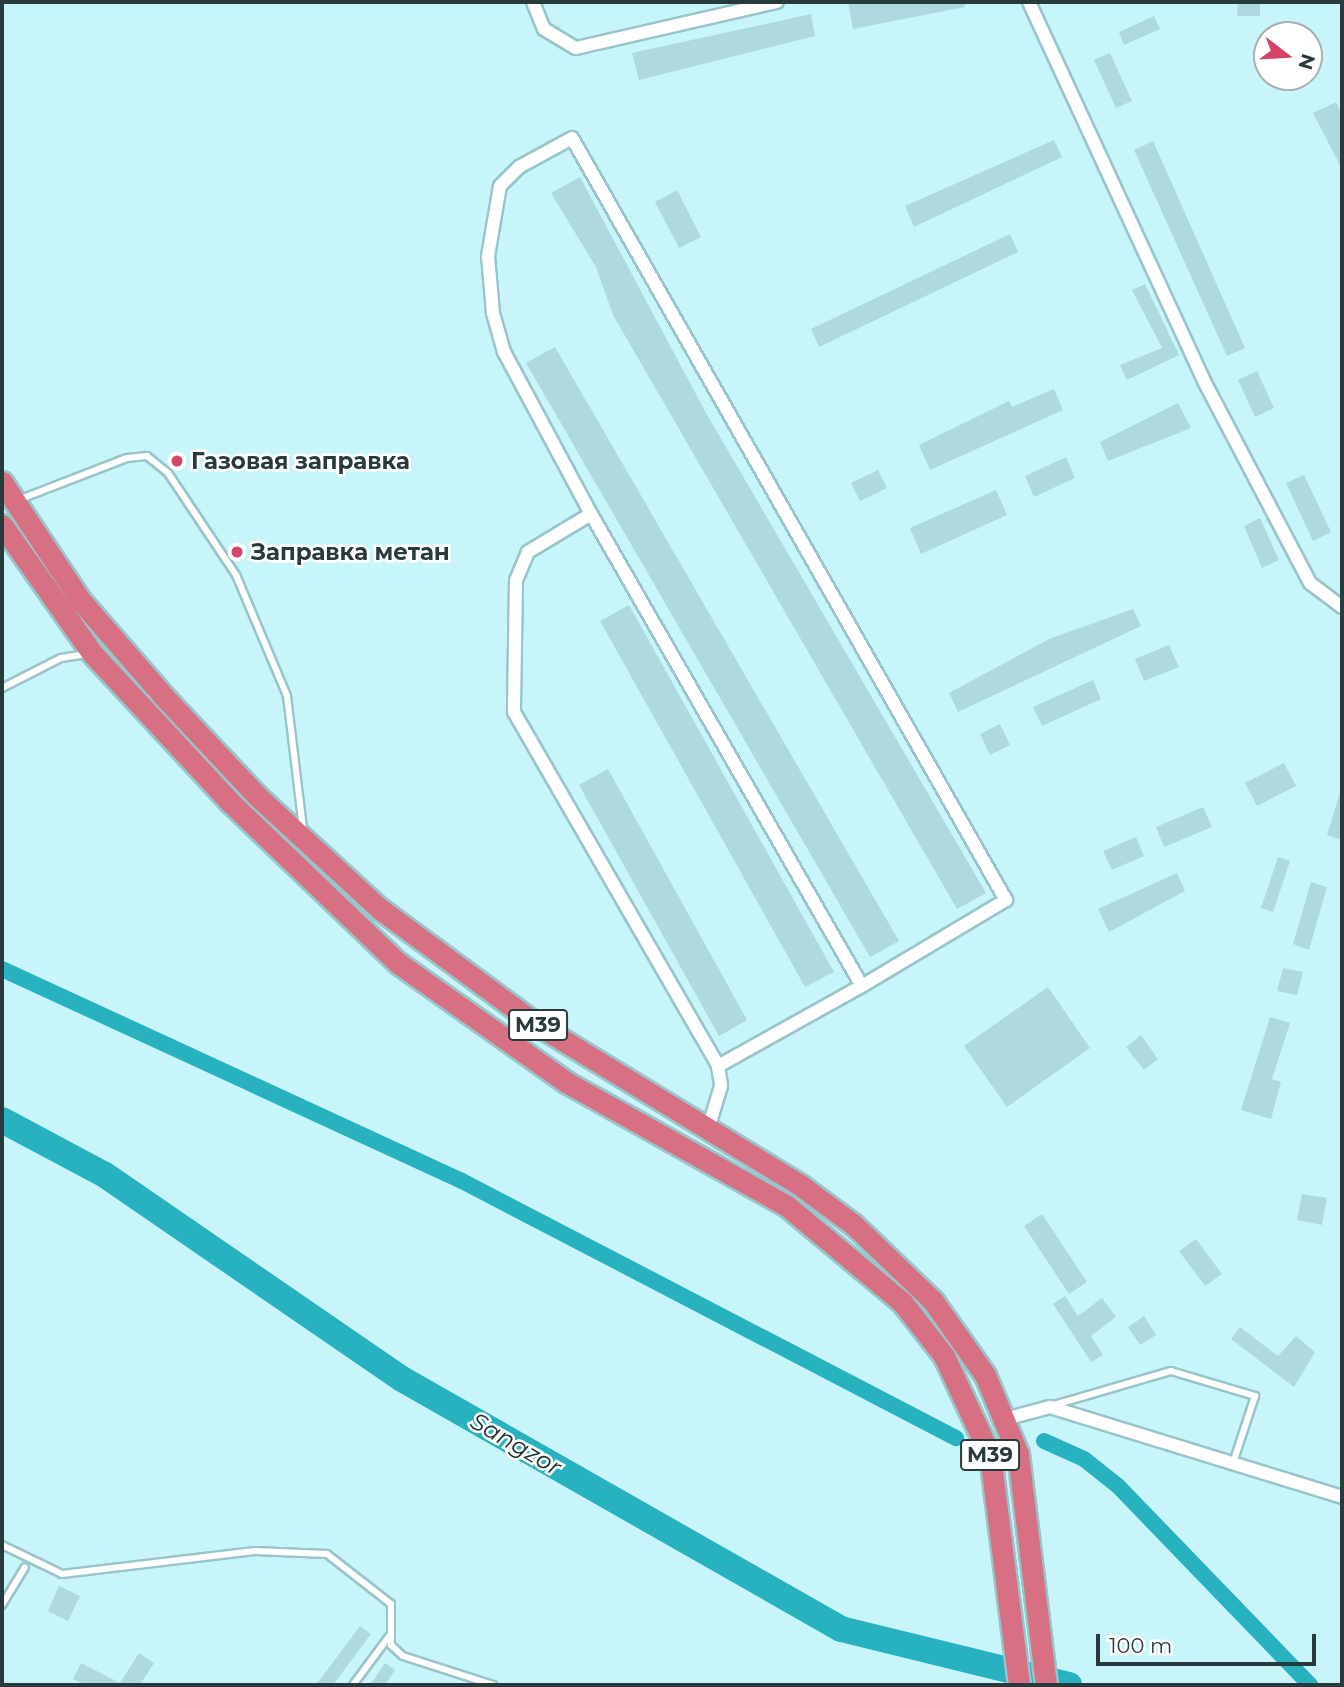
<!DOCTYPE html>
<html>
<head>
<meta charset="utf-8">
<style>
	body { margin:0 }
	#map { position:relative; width:1344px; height:1687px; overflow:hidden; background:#c7f5fa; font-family:Montserrat,sans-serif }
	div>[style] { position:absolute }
	.canal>* { height:16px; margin:-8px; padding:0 8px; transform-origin:8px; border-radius:8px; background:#28b2bf }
	.river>* { height:26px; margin:-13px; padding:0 13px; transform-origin:13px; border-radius:13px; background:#28b2bf }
	.building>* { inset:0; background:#aedadf }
	.roads { filter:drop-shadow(2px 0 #99c5ca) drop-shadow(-2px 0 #99c5ca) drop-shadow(0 2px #99c5ca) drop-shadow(0 -2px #99c5ca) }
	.lane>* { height:6px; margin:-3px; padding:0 3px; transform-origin:3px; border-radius:3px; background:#fff }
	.street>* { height:12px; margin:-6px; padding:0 6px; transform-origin:6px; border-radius:6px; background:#fff }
	.highway>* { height:21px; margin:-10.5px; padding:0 10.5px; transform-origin:10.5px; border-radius:10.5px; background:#d67082 }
	.dots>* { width:19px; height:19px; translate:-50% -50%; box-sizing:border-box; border:4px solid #fff; border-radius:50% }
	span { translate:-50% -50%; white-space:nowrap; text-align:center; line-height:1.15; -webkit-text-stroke:5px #fff; paint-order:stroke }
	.shield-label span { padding:2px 5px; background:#fff; border:2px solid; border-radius:5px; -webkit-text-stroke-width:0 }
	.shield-label { font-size:21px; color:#283a3c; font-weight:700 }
	.poi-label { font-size:23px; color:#283a3c; font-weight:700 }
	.left { translate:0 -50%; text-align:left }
	.water-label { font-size:24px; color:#182e30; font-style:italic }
	.frame { position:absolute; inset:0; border:4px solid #283a3c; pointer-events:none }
	.north { position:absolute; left:1253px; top:21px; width:70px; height:70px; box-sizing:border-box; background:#fff; border:2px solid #a9b0b1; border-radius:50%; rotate:107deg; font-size:19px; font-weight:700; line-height:28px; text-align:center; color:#283a3c }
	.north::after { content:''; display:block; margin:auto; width:24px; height:32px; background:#d44467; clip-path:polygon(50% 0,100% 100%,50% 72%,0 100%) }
	.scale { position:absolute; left:1096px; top:1634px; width:220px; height:32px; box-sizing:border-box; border:4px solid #283a3c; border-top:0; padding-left:9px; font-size:21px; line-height:24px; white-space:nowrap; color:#283a3c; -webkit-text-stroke:5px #fff; paint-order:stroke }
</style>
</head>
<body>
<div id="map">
	<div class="canal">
		<i style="left:2px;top:969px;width:507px;rotate:24.74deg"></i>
		<i style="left:462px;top:1181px;width:557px;rotate:27.49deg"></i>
		<i style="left:1044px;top:1441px;width:44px;rotate:24.2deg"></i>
		<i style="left:1084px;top:1459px;width:43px;rotate:38.5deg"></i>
		<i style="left:1118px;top:1486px;width:277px;rotate:46deg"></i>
	</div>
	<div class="river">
		<i style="left:2px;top:1120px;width:117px;rotate:28.1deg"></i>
		<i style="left:105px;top:1175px;width:360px;rotate:34.5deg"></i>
		<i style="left:402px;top:1379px;width:505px;rotate:29.66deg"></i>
		<i style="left:841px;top:1629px;width:235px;rotate:13.8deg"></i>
	</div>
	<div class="building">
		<i style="clip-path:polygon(848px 2px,964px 2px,965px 7px,853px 29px)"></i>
		<i style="clip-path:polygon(1238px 2px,1260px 2px,1260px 16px,1237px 16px)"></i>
		<i style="clip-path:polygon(811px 14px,815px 36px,639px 80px,632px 53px)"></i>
		<i style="clip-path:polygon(1154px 16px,1160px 29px,1124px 45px,1119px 32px)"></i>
		<i style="clip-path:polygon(1110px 53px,1132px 101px,1116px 108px,1094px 60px)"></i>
		<i style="clip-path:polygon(1336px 102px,1342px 115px,1342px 169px,1313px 113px)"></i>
		<i style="clip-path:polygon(1054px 140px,1062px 157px,914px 227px,905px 206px)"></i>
		<i style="clip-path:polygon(1153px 141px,1245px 348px,1227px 356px,1134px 150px)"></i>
		<i style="clip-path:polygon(580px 177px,705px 411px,986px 893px,957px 909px,613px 315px,596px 267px,551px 193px)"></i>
		<i style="clip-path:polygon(677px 190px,701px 237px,679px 248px,655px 202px)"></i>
		<i style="clip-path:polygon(1010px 234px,1018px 252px,819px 347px,811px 329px)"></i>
		<i style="clip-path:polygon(1145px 284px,1179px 355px,1127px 380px,1120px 365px,1162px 348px,1132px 290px)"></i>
		<i style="clip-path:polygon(555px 347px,899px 941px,870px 957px,526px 363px)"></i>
		<i style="clip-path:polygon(1257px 371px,1274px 408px,1255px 417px,1238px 380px)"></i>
		<i style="clip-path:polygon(1054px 389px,1063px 410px,930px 470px,919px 445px,1009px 401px,1012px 407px)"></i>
		<i style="clip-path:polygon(1178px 403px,1191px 428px,1108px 461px,1100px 442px)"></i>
		<i style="clip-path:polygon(1066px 457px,1075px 478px,1034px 497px,1025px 476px)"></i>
		<i style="clip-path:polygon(878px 470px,887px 488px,860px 501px,851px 483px)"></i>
		<i style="clip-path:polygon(1304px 475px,1331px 532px,1313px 541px,1286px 483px)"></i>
		<i style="clip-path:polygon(996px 490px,1007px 515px,921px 554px,910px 528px)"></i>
		<i style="clip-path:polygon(1260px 518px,1279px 560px,1262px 568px,1244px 526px)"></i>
		<i style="clip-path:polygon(629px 605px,834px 972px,805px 987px,600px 621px)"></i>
		<i style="clip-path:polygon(1133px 609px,1141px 626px,958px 712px,949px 693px,1049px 639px)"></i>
		<i style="clip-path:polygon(1169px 645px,1179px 667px,1144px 681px,1135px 659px)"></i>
		<i style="clip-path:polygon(1093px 680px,1101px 699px,1042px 726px,1033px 707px)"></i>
		<i style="clip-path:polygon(1000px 724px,1010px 745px,990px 755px,980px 734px)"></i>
		<i style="clip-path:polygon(1284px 763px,1296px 786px,1257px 806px,1245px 783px)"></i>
		<i style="clip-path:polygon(608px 769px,747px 1020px,719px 1036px,579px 785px)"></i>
		<i style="clip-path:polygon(1340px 793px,1342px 794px,1342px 840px,1327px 835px)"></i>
		<i style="clip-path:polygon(1203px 807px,1212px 827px,1164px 847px,1156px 827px)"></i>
		<i style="clip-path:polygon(1136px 837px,1144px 856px,1112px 870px,1103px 851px)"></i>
		<i style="clip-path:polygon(1278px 857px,1290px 861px,1273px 912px,1261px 908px)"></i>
		<i style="clip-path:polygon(1177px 873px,1185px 891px,1109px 932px,1098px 909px)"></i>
		<i style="clip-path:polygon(1311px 882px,1327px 887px,1309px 950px,1293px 944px)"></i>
		<i style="clip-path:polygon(1283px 968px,1303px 972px,1297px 995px,1277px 991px)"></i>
		<i style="clip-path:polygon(1048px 987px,1090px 1048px,1007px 1107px,964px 1046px)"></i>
		<i style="clip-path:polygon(1270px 1017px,1290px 1023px,1272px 1079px,1281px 1082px,1271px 1119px,1241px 1110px)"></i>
		<i style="clip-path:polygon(1141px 1035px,1158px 1059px,1144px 1070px,1126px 1047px)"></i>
		<i style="clip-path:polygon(1302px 1194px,1327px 1198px,1322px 1225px,1297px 1220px)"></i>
		<i style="clip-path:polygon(1042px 1214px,1087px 1282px,1069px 1294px,1024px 1226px)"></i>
		<i style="clip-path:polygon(1196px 1239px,1222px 1274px,1205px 1286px,1179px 1251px)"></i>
		<i style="clip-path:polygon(1065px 1296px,1078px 1316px,1102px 1298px,1116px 1317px,1091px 1336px,1103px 1355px,1091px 1362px,1053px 1304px)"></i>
		<i style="clip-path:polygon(1144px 1316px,1156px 1335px,1140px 1345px,1128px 1327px)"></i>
		<i style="clip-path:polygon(1240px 1327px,1278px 1356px,1296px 1336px,1315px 1352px,1294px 1387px,1231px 1339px)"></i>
		<i style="clip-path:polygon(59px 1586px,80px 1596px,68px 1621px,48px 1611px)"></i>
		<i style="clip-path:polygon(360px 1626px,371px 1634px,333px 1685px,316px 1685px)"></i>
		<i style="clip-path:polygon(139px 1653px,154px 1663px,140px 1685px,86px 1685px,73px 1679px,81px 1663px,120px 1683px)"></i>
		<i style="clip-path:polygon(385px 1663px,395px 1670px,385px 1685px,370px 1685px)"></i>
	</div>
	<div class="roads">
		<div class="lane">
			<i style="left:18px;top:500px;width:117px;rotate:-21.1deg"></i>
			<i style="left:127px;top:458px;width:20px;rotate:-6deg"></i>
			<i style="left:147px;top:456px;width:27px;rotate:39deg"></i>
			<i style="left:168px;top:473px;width:123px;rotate:56.3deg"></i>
			<i style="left:236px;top:575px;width:131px;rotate:67.1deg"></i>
			<i style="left:287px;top:696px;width:134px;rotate:83.1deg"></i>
			<i style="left:2px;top:688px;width:66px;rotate:-27deg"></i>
			<i style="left:61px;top:658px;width:26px;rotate:-9deg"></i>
			<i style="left:1054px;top:1405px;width:122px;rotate:-16.2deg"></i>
			<i style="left:1171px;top:1371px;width:88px;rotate:16.6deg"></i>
			<i style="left:1255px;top:1396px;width:71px;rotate:108.2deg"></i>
			<i style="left:2px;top:1545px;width:67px;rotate:25.8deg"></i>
			<i style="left:62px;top:1574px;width:194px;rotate:-6.8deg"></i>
			<i style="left:255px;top:1551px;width:72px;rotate:2.4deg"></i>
			<i style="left:327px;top:1554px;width:81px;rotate:38deg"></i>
			<i style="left:391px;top:1604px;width:41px;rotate:90deg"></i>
			<i style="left:391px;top:1645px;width:16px;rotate:43deg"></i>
			<i style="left:403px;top:1656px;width:95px;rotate:17.9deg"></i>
			<i style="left:2px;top:1605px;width:44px;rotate:-58.8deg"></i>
			<i style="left:353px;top:1685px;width:62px;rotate:-53.5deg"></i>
		</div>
		<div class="street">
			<i style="left:533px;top:2px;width:29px;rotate:68deg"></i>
			<i style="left:544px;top:29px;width:37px;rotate:31deg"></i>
			<i style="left:576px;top:48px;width:206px;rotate:-12.9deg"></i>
			<i style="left:1029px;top:2px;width:417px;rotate:65.2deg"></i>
			<i style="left:1204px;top:381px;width:228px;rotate:62.3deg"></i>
			<i style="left:1310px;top:583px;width:40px;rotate:37deg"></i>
			<i style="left:591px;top:514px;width:184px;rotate:-118.2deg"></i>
			<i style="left:504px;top:352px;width:41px;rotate:-105.8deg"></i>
			<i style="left:493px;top:313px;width:57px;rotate:-95deg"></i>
			<i style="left:488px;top:256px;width:71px;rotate:-80.3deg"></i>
			<i style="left:500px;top:186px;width:27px;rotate:-45deg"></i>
			<i style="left:519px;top:167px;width:60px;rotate:-28.7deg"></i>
			<i style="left:572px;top:138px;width:877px;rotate:60.34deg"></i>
			<i style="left:1006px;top:900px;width:168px;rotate:149.2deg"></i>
			<i style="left:862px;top:986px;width:544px;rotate:-119.86deg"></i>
			<i style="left:591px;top:514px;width:74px;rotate:148.9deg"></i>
			<i style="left:528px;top:552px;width:30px;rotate:113deg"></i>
			<i style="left:516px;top:580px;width:132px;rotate:90.9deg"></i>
			<i style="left:514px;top:712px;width:409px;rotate:60deg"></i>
			<i style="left:718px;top:1066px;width:20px;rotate:81deg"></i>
			<i style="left:721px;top:1086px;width:45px;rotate:106.8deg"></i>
			<i style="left:718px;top:1066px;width:165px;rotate:-29.1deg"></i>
			<i style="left:1005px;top:1419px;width:47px;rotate:-14.9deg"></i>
			<i style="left:1050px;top:1407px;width:306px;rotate:17.1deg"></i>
		</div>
		<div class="highway">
			<i style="left:2px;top:482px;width:141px;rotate:56.5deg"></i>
			<i style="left:80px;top:600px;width:133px;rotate:49deg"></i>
			<i style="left:167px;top:700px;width:132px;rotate:46.8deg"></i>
			<i style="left:257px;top:796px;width:167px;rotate:42.6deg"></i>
			<i style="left:380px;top:909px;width:190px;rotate:36.4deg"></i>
			<i style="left:533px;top:1022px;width:313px;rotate:31.4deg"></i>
			<i style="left:800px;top:1185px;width:67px;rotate:36.5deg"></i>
			<i style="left:854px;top:1225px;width:110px;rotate:43.9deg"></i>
			<i style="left:933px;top:1301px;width:90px;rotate:54.9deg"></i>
			<i style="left:985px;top:1375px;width:86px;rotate:67.3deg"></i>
			<i style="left:1018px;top:1454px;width:233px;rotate:83.1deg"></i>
			<i style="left:2px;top:525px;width:156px;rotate:54.9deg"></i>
			<i style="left:92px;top:653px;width:202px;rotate:47.2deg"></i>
			<i style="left:229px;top:801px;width:234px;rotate:43.8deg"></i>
			<i style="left:398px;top:963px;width:206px;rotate:35.3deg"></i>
			<i style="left:566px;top:1082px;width:253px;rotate:29.3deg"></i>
			<i style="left:787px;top:1206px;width:150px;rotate:39.9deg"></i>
			<i style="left:902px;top:1302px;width:68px;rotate:52.1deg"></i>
			<i style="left:944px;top:1356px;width:109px;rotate:65.1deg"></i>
			<i style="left:990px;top:1455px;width:232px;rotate:82.8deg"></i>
		</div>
	</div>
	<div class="dots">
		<i style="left:177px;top:461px;background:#d44467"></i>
		<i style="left:237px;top:552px;background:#d44467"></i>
	</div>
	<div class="shield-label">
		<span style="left:538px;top:1025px">M39</span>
		<span style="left:990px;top:1455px">M39</span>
	</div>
	<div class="poi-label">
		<span class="left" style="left:191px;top:461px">Газовая заправка</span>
		<span class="left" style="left:251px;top:552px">Заправка метан</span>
	</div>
	<div class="water-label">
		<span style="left:516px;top:1444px;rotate:30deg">Sangzor</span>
	</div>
	<div class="frame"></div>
	<div class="north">N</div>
	<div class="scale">100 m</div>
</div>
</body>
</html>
